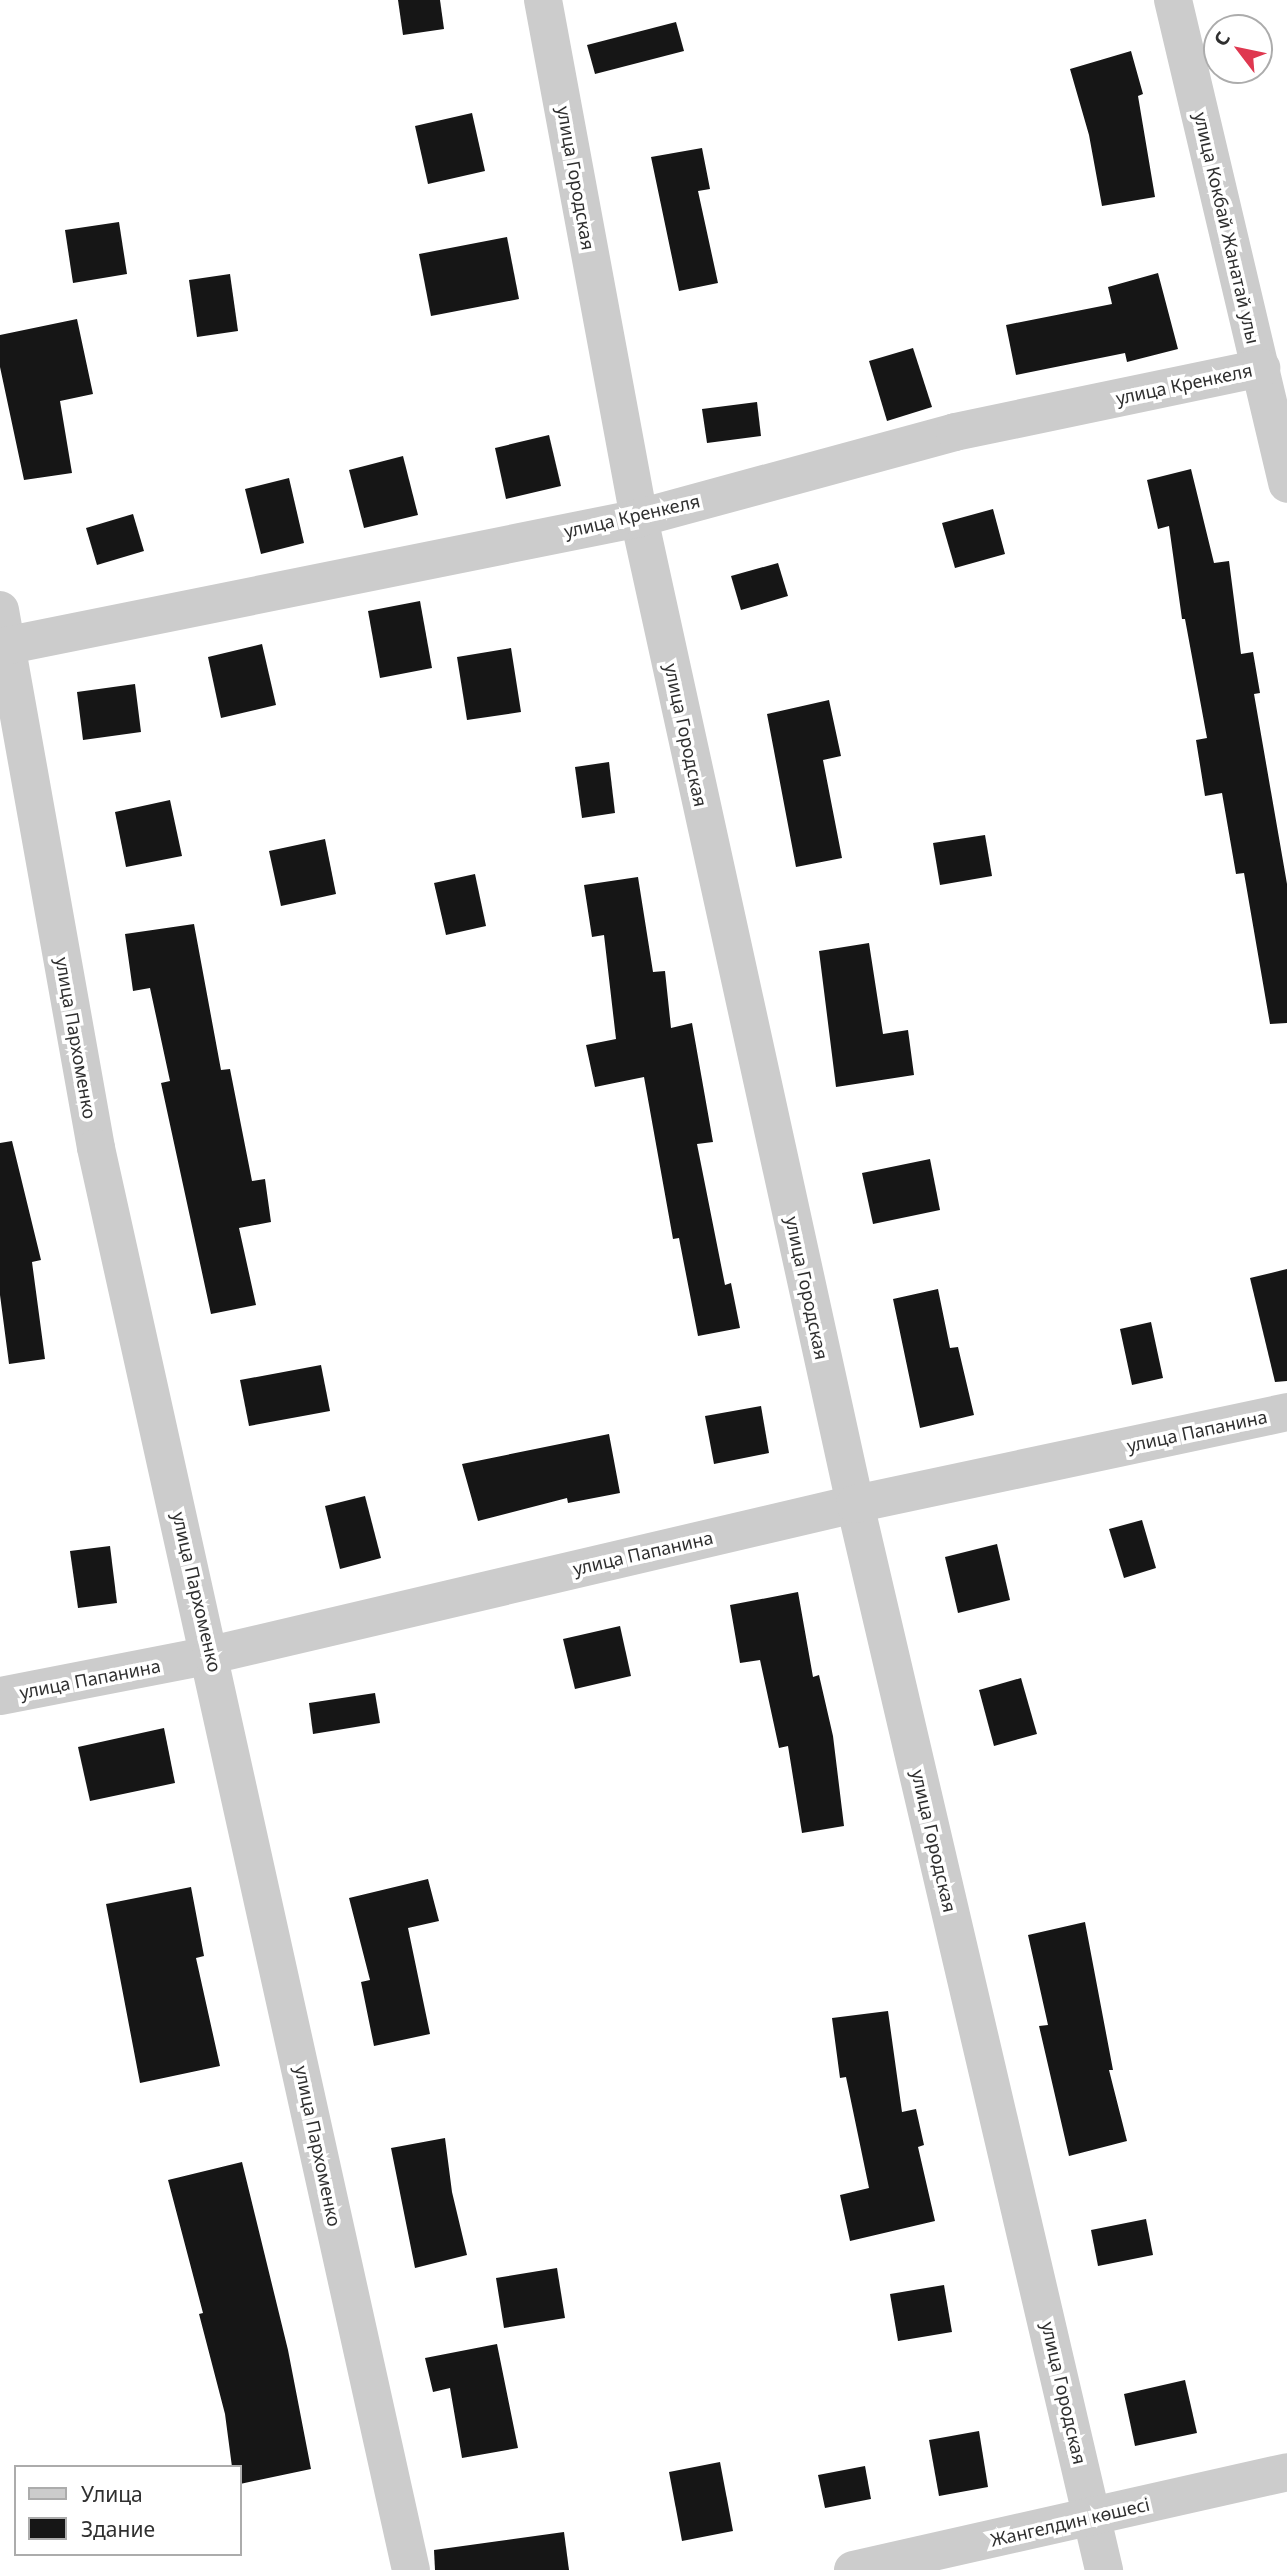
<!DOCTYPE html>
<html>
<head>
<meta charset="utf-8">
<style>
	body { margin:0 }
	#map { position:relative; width:1287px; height:2570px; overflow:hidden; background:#fff; font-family:"Noto Sans",sans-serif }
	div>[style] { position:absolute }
	.building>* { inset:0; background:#161616 }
	.street>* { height:38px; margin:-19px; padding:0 19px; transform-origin:19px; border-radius:19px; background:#ccc }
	span { translate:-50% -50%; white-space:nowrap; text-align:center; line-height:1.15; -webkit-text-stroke:7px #fff; paint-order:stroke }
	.street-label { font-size:18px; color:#2f2f2f }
	.legend { position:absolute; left:14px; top:2465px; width:228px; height:91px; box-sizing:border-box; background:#fff; border:2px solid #acacac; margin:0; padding:9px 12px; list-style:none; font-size:21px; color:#2f2f2f }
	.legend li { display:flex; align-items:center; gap:14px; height:35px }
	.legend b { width:35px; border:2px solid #acacac }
	.north { position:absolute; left:1203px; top:14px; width:70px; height:70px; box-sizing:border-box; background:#fff; border:2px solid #acacac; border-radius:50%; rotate:302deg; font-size:19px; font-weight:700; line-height:28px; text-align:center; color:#2f2f2f }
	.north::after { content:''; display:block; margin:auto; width:24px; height:32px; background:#df3850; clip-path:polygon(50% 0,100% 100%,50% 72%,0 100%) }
</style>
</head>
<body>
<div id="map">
	<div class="building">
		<i style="clip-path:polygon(398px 0,440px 0,444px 29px,403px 35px)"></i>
		<i style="clip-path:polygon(676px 22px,684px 51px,595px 74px,587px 45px)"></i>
		<i style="clip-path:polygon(1131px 51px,1143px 94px,1138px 96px,1155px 197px,1102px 206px,1089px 135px,1070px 69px)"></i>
		<i style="clip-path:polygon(472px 113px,485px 171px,428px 184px,415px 126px)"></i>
		<i style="clip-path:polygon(702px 148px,710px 189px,698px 191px,718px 283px,679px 291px,651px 157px)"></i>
		<i style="clip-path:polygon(119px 222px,127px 274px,73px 283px,65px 230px)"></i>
		<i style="clip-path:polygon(507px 237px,519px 299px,431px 316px,419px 254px)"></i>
		<i style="clip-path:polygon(1158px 273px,1178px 349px,1127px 362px,1125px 353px,1016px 375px,1006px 325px,1112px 304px,1108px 287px)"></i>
		<i style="clip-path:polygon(230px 274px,238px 331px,197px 337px,189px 280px)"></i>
		<i style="clip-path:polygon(77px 319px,93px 394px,60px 401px,72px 473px,24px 480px,0 367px,0 335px)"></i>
		<i style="clip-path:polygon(913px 348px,932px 407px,887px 421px,869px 361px)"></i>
		<i style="clip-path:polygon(757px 402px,761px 436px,707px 443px,702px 409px)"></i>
		<i style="clip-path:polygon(549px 435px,561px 486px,506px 499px,495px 448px)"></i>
		<i style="clip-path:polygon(403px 456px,418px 515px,364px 528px,349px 470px)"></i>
		<i style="clip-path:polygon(1191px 469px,1214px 563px,1229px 561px,1241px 654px,1253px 652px,1260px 693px,1254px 694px,1287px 884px,1287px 1023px,1270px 1024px,1244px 873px,1236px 874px,1222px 793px,1205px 796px,1196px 740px,1207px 738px,1185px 619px,1182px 619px,1169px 526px,1158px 529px,1147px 480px)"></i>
		<i style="clip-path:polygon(289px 478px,304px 543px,261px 554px,245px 489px)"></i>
		<i style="clip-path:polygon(993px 509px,1005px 554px,955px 568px,942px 523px)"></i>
		<i style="clip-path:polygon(133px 514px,144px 551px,97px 565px,86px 528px)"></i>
		<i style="clip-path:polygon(778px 563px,788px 596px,741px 610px,731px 576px)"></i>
		<i style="clip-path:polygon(420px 601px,432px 668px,380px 678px,368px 611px)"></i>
		<i style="clip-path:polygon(262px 644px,276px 705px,221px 718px,208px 657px)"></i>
		<i style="clip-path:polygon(511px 648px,521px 712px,467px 720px,457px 657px)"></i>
		<i style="clip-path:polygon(135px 684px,141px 732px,83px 740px,77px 692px)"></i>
		<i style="clip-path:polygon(829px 700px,841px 756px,823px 760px,842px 858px,796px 867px,767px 714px)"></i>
		<i style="clip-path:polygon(609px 762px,615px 813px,582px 818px,575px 767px)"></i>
		<i style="clip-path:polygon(170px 800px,182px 856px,126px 867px,115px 812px)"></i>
		<i style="clip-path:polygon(985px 835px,992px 876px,940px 885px,933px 843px)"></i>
		<i style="clip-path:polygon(325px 839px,336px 894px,281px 906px,269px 851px)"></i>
		<i style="clip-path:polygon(475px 874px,486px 926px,446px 935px,434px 883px)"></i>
		<i style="clip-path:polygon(638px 877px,653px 972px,665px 971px,671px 1028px,692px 1023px,713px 1142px,697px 1144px,725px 1285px,731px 1283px,740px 1328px,698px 1336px,679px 1238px,673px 1239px,644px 1077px,595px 1087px,586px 1045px,616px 1039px,604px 935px,592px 937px,584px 885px)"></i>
		<i style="clip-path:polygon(194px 924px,221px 1070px,230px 1069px,252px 1181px,265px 1179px,271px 1222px,239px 1228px,256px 1305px,211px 1314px,161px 1083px,170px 1081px,150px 988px,133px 991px,125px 934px)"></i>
		<i style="clip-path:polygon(869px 943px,883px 1034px,908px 1030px,914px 1075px,836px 1087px,819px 951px)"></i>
		<i style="clip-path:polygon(12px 1141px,41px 1260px,32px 1262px,45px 1359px,9px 1364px,0 1295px,0 1143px)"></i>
		<i style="clip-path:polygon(930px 1159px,940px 1210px,873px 1224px,862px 1173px)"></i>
		<i style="clip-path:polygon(1287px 1269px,1287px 1381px,1275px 1382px,1250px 1278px)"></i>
		<i style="clip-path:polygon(938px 1289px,950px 1348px,958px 1347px,974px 1415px,920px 1428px,893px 1299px)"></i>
		<i style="clip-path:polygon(1151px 1322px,1163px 1378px,1132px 1385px,1120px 1329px)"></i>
		<i style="clip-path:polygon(321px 1365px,330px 1411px,249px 1426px,240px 1380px)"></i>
		<i style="clip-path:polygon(761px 1406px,769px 1453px,714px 1464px,705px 1416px)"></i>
		<i style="clip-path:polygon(609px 1434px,620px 1493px,568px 1503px,567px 1498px,478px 1521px,462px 1464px)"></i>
		<i style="clip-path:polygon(365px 1496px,381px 1558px,340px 1569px,325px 1506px)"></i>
		<i style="clip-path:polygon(1142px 1520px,1156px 1568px,1124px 1578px,1109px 1529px)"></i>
		<i style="clip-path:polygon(997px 1544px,1010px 1600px,958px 1613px,945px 1557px)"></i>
		<i style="clip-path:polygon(110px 1546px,117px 1603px,78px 1608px,70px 1551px)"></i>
		<i style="clip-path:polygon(798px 1592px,813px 1677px,819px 1675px,833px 1736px,844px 1826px,802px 1833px,788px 1746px,779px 1748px,760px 1660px,740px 1663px,730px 1605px)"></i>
		<i style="clip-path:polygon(620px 1626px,631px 1676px,575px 1689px,563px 1639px)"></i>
		<i style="clip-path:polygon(1021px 1678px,1037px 1734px,994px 1746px,979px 1690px)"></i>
		<i style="clip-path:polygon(375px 1693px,380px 1723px,313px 1734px,309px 1703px)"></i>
		<i style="clip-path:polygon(164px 1728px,175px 1783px,90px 1801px,78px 1747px)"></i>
		<i style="clip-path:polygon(428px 1879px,439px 1921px,408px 1928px,430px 2034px,374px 2046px,361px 1982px,370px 1980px,349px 1898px)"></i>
		<i style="clip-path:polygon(191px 1887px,204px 1956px,196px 1958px,220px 2066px,140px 2083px,106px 1904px)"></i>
		<i style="clip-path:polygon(1085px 1922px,1113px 2070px,1109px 2070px,1127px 2141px,1069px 2156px,1039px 2026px,1048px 2025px,1028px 1935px)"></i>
		<i style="clip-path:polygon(888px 2011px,902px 2112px,916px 2109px,924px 2145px,918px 2147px,935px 2221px,850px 2241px,840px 2195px,869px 2188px,846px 2077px,840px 2078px,832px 2018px)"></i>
		<i style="clip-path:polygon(445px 2138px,452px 2192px,467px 2255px,415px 2268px,391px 2148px)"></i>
		<i style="clip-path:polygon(242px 2162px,288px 2350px,311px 2469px,240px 2484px,240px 2467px,232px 2467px,225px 2414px,199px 2314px,203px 2313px,168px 2180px)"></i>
		<i style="clip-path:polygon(1146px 2219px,1153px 2255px,1098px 2266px,1091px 2230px)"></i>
		<i style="clip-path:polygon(557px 2268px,565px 2318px,504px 2328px,496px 2278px)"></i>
		<i style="clip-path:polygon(944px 2285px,952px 2332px,898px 2341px,890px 2294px)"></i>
		<i style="clip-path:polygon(497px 2344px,518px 2448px,462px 2458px,450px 2388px,433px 2392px,425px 2358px)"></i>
		<i style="clip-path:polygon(1185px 2380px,1197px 2433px,1135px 2446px,1124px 2394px)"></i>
		<i style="clip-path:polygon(979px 2431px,988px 2487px,939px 2496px,929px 2440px)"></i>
		<i style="clip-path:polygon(720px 2462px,733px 2531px,682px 2541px,669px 2472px)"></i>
		<i style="clip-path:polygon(865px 2466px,871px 2499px,825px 2508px,818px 2475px)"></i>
		<i style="clip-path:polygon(564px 2532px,569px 2570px,435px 2570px,434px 2550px)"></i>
	</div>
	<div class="street">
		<i style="left:543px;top:0;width:527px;rotate:79.5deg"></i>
		<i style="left:639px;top:518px;width:1009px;rotate:77.64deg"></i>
		<i style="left:855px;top:1504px;width:1095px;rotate:76.85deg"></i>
		<i style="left:1173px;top:0;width:497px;rotate:76.7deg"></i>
		<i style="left:0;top:610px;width:546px;rotate:79.88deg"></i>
		<i style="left:96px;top:1148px;width:1456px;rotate:77.51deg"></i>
		<i style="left:0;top:647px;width:652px;rotate:-11.41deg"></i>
		<i style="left:639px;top:518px;width:327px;rotate:-15.2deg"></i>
		<i style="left:955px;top:432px;width:313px;rotate:-11.8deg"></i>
		<i style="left:0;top:1696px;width:215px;rotate:-11deg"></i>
		<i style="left:211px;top:1655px;width:661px;rotate:-13.2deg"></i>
		<i style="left:855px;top:1504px;width:442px;rotate:-12deg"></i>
		<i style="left:853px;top:2570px;width:445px;rotate:-12.7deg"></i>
	</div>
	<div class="street-label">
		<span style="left:576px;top:178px;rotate:80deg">улица Городская</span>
		<span style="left:1227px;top:228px;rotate:77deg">улица Кокбай Жанатай улы</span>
		<span style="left:1184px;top:384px;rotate:-12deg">улица Кренкеля</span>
		<span style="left:632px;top:516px;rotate:-13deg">улица Кренкеля</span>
		<span style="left:686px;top:735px;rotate:78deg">улица Городская</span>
		<span style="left:76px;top:1038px;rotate:80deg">улица Пархоменко</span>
		<span style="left:807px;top:1288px;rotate:78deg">улица Городская</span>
		<span style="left:1197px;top:1431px;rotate:-12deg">улица Папанина</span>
		<span style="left:643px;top:1553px;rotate:-13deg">улица Папанина</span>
		<span style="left:197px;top:1592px;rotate:77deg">улица Пархоменко</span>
		<span style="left:90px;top:1679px;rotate:-11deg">улица Папанина</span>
		<span style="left:934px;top:1841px;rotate:77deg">улица Городская</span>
		<span style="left:318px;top:2146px;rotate:78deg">улица Пархоменко</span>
		<span style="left:1064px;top:2393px;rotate:77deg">улица Городская</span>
		<span style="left:1070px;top:2522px;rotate:-13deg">Жангелдин көшесі</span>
	</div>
	<ul class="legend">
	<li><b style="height:9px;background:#ccc"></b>Улица</li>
	<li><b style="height:19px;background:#161616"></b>Здание</li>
	</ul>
	<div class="north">С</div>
</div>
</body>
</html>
